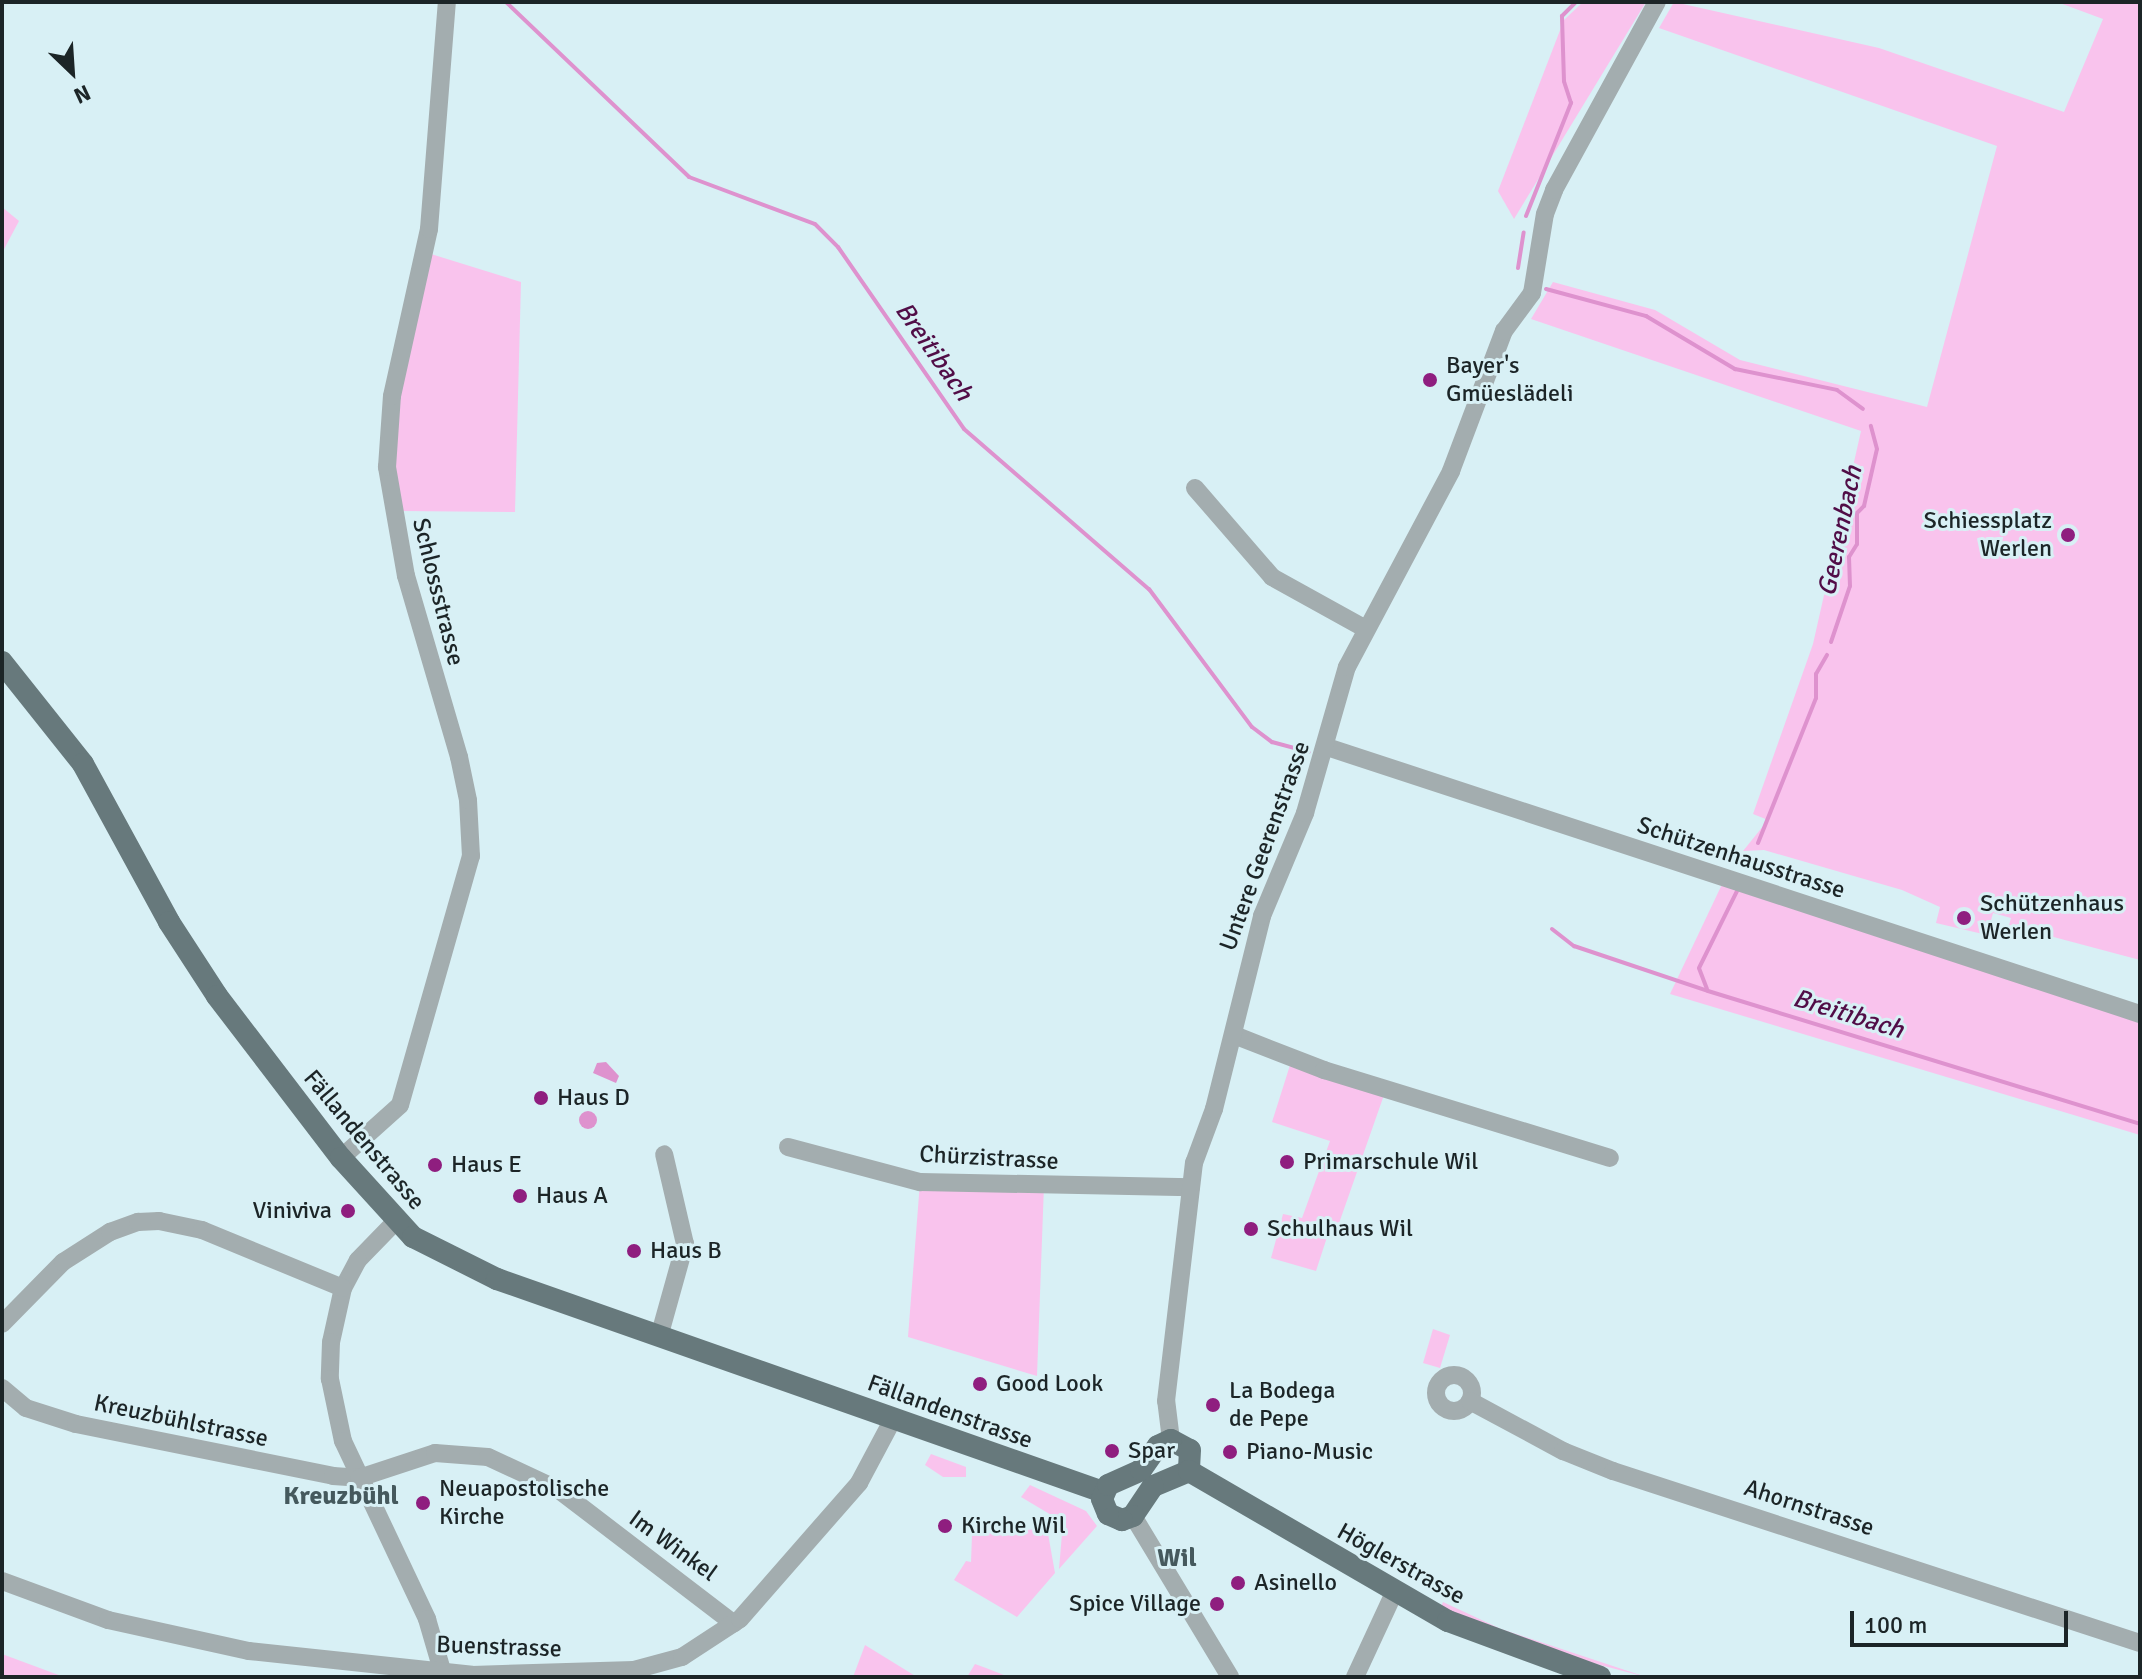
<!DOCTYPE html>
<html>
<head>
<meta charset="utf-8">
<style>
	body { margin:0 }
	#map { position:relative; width:2142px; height:1679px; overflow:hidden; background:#d8f0f5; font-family:Signika,sans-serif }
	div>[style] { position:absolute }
	.green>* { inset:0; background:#f9c3ed }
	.water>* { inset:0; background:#de92ce }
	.round { border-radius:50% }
	.stream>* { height:4px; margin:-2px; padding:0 2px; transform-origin:2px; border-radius:2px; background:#de92ce }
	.minor>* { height:18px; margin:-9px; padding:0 9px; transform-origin:9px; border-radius:9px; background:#a3adaf }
	.minor>.ring { margin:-9px; padding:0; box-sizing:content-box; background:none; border:18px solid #a3adaf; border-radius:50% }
	.major>* { height:22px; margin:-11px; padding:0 11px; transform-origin:11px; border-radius:11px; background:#67797c }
	.dots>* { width:22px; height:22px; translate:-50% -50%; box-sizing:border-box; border:4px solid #d8f0f5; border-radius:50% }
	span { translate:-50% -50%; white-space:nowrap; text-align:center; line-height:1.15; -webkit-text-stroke:6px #d8f0f5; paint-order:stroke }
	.poi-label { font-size:24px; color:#1c2527 }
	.left { translate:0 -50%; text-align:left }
	.right { translate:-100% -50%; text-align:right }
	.street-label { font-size:24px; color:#1c2527 }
	.water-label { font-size:26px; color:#510d47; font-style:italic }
	.neighbourhood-label { font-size:26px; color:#45595d; font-weight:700 }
	.frame { position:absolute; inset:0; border:4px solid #1c2527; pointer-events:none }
	.north { position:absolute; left:32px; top:32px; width:80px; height:80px; -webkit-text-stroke:6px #d8f0f5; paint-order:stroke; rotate:155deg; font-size:22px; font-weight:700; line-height:32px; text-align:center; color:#1c2527 }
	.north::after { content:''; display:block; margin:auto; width:28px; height:36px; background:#1c2527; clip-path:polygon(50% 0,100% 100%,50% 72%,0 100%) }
	.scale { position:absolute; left:1850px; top:1611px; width:218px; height:36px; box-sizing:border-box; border:4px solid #1c2527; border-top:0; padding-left:10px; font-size:24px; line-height:28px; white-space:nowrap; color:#1c2527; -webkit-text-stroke:6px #d8f0f5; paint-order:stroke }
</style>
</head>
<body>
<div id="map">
	<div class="green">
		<i style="clip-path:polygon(1583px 2px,1646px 2px,1514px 219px,1498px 191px,1564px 20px)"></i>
		<i style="clip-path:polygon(1674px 2px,1879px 48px,2064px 112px,2103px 19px,2057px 2px,2140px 2px,2140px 960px,2009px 925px,2011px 918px,1993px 913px,1987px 935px,1936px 923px,1940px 907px,1902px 890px,1764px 850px,1743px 851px,1768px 820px,1753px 814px,1813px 644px,1861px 431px,1531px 319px,1553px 282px,1655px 310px,1740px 360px,1927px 407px,1997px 146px,1659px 28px)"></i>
		<i style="clip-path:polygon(2px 207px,19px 221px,2px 253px)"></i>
		<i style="clip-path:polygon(431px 254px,521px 282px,515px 512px,402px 511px,394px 456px,396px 410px)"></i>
		<i style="clip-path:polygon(1725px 878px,2140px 1014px,2140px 1135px,1670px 994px)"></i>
		<i style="clip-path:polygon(1291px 1062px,1384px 1095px,1337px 1229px,1330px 1228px,1316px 1271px,1271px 1258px,1283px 1214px,1302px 1218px,1330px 1141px,1272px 1122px)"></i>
		<i style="clip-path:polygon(920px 1182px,1044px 1185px,1037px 1376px,908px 1337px)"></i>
		<i style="clip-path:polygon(1433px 1329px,1450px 1335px,1440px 1368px,1423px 1363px)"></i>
		<i style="clip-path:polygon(931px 1454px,966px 1467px,966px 1477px,943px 1477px,925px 1465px)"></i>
		<i style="clip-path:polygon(1030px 1485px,1086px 1511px,1097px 1526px,1059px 1569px,1063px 1522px,1021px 1497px)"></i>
		<i style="clip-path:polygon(1047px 1528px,1055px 1573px,1017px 1617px,954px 1580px,966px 1561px,971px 1562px,972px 1535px)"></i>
		<i style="clip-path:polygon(1443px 1602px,1501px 1629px,1646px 1677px,1562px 1655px,1441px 1607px)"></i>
		<i style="clip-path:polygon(865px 1645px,917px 1677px,853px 1677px)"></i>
		<i style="clip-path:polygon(2px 1654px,64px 1677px,2px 1677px)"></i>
		<i style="clip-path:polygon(975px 1664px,986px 1668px,1009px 1677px,967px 1677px)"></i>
	</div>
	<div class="water">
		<i style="clip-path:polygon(606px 1062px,619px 1076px,616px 1083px,593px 1073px,597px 1063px)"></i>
		<i class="round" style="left:579px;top:1111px;width:18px;height:18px"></i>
	</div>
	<div class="stream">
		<i style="left:506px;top:2px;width:253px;rotate:43.7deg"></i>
		<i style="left:689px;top:177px;width:134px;rotate:20.5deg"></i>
		<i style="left:815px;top:224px;width:33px;rotate:45deg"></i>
		<i style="left:838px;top:247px;width:221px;rotate:55.3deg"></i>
		<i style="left:964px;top:429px;width:245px;rotate:40.9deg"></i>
		<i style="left:1149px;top:589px;width:172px;rotate:53.3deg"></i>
		<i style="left:1252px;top:727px;width:25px;rotate:37deg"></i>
		<i style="left:1272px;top:742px;width:38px;rotate:15deg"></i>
		<i style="left:1526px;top:216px;width:122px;rotate:-68.3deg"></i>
		<i style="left:1571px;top:103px;width:23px;rotate:-108deg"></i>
		<i style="left:1564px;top:81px;width:65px;rotate:-91.8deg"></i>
		<i style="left:1562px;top:16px;width:20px;rotate:-45deg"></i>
		<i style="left:1518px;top:268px;width:36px;rotate:-81deg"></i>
		<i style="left:1546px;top:289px;width:104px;rotate:15.1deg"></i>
		<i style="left:1646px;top:316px;width:104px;rotate:30.8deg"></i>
		<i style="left:1735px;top:369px;width:104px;rotate:11.6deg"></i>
		<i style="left:1837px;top:390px;width:32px;rotate:36deg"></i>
		<i style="left:1831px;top:642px;width:59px;rotate:-71.3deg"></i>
		<i style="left:1850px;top:586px;width:29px;rotate:-92deg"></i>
		<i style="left:1849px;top:557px;width:15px;rotate:-58deg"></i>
		<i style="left:1857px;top:544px;width:31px;rotate:-90deg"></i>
		<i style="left:1857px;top:513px;width:10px;rotate:-45deg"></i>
		<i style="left:1864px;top:506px;width:58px;rotate:-77.2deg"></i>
		<i style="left:1877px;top:449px;width:24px;rotate:-105deg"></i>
		<i style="left:1758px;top:843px;width:156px;rotate:-68.2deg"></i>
		<i style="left:1816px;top:698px;width:24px;rotate:-90deg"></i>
		<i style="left:1816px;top:674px;width:22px;rotate:-60deg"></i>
		<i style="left:1552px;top:929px;width:28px;rotate:38deg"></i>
		<i style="left:1574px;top:946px;width:141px;rotate:18.6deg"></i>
		<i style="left:1708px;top:991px;width:452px;rotate:17.1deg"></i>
		<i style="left:1707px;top:989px;width:22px;rotate:-111deg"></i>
		<i style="left:1699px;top:968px;width:86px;rotate:-63.7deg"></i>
	</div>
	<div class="minor">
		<i style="left:1195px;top:488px;width:118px;rotate:49.1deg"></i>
		<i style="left:1272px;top:577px;width:107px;rotate:29deg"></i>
		<i style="left:1327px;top:747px;width:856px;rotate:18.18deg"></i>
		<i style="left:1234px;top:1035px;width:97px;rotate:21.3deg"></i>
		<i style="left:1324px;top:1070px;width:299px;rotate:17.1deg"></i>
		<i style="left:788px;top:1147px;width:137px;rotate:14.9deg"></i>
		<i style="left:920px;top:1182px;width:271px;rotate:1.1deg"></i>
		<i style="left:341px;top:1158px;width:79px;rotate:-41.9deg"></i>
		<i style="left:400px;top:1105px;width:259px;rotate:-74.1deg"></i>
		<i style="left:471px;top:856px;width:56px;rotate:-93.1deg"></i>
		<i style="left:468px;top:800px;width:44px;rotate:-101.8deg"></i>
		<i style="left:459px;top:757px;width:189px;rotate:-106.3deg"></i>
		<i style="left:406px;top:576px;width:111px;rotate:-99.9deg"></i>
		<i style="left:387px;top:467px;width:71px;rotate:-86deg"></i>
		<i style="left:392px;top:396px;width:171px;rotate:-77.5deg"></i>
		<i style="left:429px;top:229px;width:228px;rotate:-85.5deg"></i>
		<i style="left:395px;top:1222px;width:53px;rotate:134.2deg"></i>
		<i style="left:358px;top:1260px;width:32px;rotate:118deg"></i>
		<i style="left:343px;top:1288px;width:55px;rotate:102.5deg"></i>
		<i style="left:331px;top:1342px;width:37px;rotate:92deg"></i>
		<i style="left:330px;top:1379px;width:63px;rotate:78.2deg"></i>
		<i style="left:343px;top:1441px;width:197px;rotate:64.7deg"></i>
		<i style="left:427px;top:1619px;width:60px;rotate:73.7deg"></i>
		<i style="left:2px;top:1324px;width:87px;rotate:-45.5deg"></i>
		<i style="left:63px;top:1262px;width:56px;rotate:-32.6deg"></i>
		<i style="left:110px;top:1232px;width:30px;rotate:-20deg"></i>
		<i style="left:138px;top:1222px;width:21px;rotate:-3deg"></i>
		<i style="left:159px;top:1221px;width:44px;rotate:11.8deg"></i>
		<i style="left:202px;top:1230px;width:152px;rotate:22.4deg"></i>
		<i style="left:659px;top:1337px;width:97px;rotate:-74.4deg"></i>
		<i style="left:685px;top:1244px;width:92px;rotate:-103.1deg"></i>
		<i class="ring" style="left:1436px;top:1375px;width:18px;height:18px"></i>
		<i style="left:2px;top:1388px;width:31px;rotate:40deg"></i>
		<i style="left:26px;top:1408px;width:52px;rotate:17.7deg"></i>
		<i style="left:76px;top:1424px;width:262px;rotate:11.4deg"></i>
		<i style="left:333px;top:1476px;width:26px;rotate:4deg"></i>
		<i style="left:359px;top:1478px;width:80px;rotate:-18.2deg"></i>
		<i style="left:435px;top:1453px;width:53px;rotate:4.3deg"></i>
		<i style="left:488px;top:1457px;width:78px;rotate:24.9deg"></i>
		<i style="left:559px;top:1490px;width:220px;rotate:37.4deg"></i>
		<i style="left:1470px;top:1401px;width:106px;rotate:28.3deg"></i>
		<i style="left:1563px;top:1451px;width:54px;rotate:21.8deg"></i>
		<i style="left:1613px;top:1471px;width:554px;rotate:18.08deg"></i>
		<i style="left:1171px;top:1440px;width:39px;rotate:-97deg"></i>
		<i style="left:1166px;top:1401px;width:240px;rotate:-83.3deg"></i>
		<i style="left:1194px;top:1163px;width:58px;rotate:-69.7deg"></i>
		<i style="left:1214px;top:1109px;width:199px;rotate:-76deg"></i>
		<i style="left:1262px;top:916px;width:112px;rotate:-67.3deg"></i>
		<i style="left:1305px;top:813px;width:152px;rotate:-74deg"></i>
		<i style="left:1347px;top:667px;width:222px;rotate:-62deg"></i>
		<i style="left:1451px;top:471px;width:150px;rotate:-69.3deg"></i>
		<i style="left:1504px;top:331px;width:47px;rotate:-53.6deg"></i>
		<i style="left:1532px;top:293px;width:80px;rotate:-80.7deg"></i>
		<i style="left:1545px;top:214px;width:26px;rotate:-69deg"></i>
		<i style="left:1554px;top:190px;width:214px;rotate:-61.3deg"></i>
		<i style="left:1133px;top:1516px;width:188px;rotate:58.9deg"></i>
		<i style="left:2px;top:1581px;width:113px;rotate:20.2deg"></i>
		<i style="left:108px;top:1620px;width:144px;rotate:12.4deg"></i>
		<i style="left:249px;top:1651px;width:224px;rotate:6.1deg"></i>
		<i style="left:472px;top:1675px;width:162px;rotate:-1.8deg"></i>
		<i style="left:634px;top:1670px;width:50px;rotate:-15.2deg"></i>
		<i style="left:682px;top:1657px;width:69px;rotate:-33.2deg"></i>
		<i style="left:740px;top:1619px;width:181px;rotate:-48.8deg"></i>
		<i style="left:859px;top:1483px;width:70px;rotate:-62deg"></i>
		<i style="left:1355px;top:1677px;width:95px;rotate:-65.1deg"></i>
	</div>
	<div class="major">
		<i style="left:2px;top:662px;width:130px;rotate:51.5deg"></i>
		<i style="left:83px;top:764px;width:180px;rotate:61.4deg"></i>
		<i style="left:169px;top:922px;width:88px;rotate:57deg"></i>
		<i style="left:217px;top:996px;width:204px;rotate:52.6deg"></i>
		<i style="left:341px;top:1158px;width:107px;rotate:47.7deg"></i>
		<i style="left:413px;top:1237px;width:94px;rotate:26.6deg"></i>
		<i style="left:497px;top:1279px;width:642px;rotate:19.37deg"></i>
		<i style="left:1171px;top:1440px;width:21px;rotate:28deg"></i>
		<i style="left:1190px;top:1450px;width:21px;rotate:93deg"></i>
		<i style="left:1189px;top:1471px;width:39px;rotate:157deg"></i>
		<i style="left:1153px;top:1486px;width:36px;rotate:124deg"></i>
		<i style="left:1133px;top:1516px;width:12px;rotate:160deg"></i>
		<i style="left:1122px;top:1520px;width:15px;rotate:-157deg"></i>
		<i style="left:1108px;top:1514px;width:16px;rotate:-112deg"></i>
		<i style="left:1102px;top:1499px;width:15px;rotate:-67deg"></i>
		<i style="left:1108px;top:1485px;width:36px;rotate:-24deg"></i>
		<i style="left:1141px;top:1470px;width:29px;rotate:-55deg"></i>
		<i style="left:1158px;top:1446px;width:14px;rotate:-25deg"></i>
		<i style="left:1189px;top:1471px;width:299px;rotate:30.1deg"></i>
		<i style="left:1448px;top:1621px;width:162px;rotate:20.2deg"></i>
	</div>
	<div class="dots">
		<i style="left:1430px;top:380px;background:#8f1e7f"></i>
		<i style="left:2068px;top:535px;background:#8f1e7f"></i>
		<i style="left:1964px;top:918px;background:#8f1e7f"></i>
		<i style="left:541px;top:1098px;background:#8f1e7f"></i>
		<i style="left:1287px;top:1162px;background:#8f1e7f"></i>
		<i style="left:435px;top:1165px;background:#8f1e7f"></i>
		<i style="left:520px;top:1196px;background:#8f1e7f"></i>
		<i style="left:348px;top:1211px;background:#8f1e7f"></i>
		<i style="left:1251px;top:1229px;background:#8f1e7f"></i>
		<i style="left:634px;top:1251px;background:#8f1e7f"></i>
		<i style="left:980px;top:1384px;background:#8f1e7f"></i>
		<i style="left:1213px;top:1405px;background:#8f1e7f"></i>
		<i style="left:1112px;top:1451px;background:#8f1e7f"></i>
		<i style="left:1230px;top:1452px;background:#8f1e7f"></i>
		<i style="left:423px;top:1503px;background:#8f1e7f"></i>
		<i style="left:945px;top:1526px;background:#8f1e7f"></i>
		<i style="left:1238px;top:1583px;background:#8f1e7f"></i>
		<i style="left:1217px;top:1604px;background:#8f1e7f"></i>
	</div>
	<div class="poi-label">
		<span class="left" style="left:1446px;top:380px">Bayer's<br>Gmüeslädeli</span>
		<span class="right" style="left:2052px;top:535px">Schiessplatz<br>Werlen</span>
		<span class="left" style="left:1980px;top:918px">Schützenhaus<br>Werlen</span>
		<span class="left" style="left:557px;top:1098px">Haus D</span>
		<span class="left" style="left:1303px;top:1162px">Primarschule Wil</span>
		<span class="left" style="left:451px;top:1165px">Haus E</span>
		<span class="left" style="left:536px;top:1196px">Haus A</span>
		<span class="right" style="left:332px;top:1211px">Viniviva</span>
		<span class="left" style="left:1267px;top:1229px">Schulhaus Wil</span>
		<span class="left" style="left:650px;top:1251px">Haus B</span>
		<span class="left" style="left:996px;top:1384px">Good Look</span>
		<span class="left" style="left:1229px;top:1405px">La Bodega<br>de Pepe</span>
		<span class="left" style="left:1128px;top:1451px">Spar</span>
		<span class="left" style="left:1246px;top:1452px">Piano-Music</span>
		<span class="left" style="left:439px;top:1503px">Neuapostolische<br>Kirche</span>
		<span class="left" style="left:961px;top:1526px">Kirche Wil</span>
		<span class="left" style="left:1254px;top:1583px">Asinello</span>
		<span class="right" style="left:1201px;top:1604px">Spice Village</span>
	</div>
	<div class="street-label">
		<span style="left:438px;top:592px;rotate:76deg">Schlossstrasse</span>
		<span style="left:1265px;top:846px;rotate:-70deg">Untere Geerenstrasse</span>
		<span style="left:1741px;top:858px;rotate:18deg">Schützenhausstrasse</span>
		<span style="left:364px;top:1140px;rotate:50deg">Fällandenstrasse</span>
		<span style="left:989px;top:1158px;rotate:3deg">Chürzistrasse</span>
		<span style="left:950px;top:1412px;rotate:20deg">Fällandenstrasse</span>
		<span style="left:181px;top:1421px;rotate:12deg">Kreuzbühlstrasse</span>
		<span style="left:1809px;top:1508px;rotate:18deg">Ahornstrasse</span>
		<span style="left:673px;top:1546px;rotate:36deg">Im Winkel</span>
		<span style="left:1401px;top:1564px;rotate:29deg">Höglerstrasse</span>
		<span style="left:499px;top:1647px;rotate:2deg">Buenstrasse</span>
	</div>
	<div class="water-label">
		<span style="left:933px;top:352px;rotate:55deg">Breitibach</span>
		<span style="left:1841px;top:531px;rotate:-78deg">Geerenbach</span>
		<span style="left:1848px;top:1015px;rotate:17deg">Breitibach</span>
	</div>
	<div class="neighbourhood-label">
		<span style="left:341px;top:1497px">Kreuzbühl</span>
		<span style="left:1177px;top:1559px">Wil</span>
	</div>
	<div class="frame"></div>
	<div class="north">N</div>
	<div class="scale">100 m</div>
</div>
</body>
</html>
